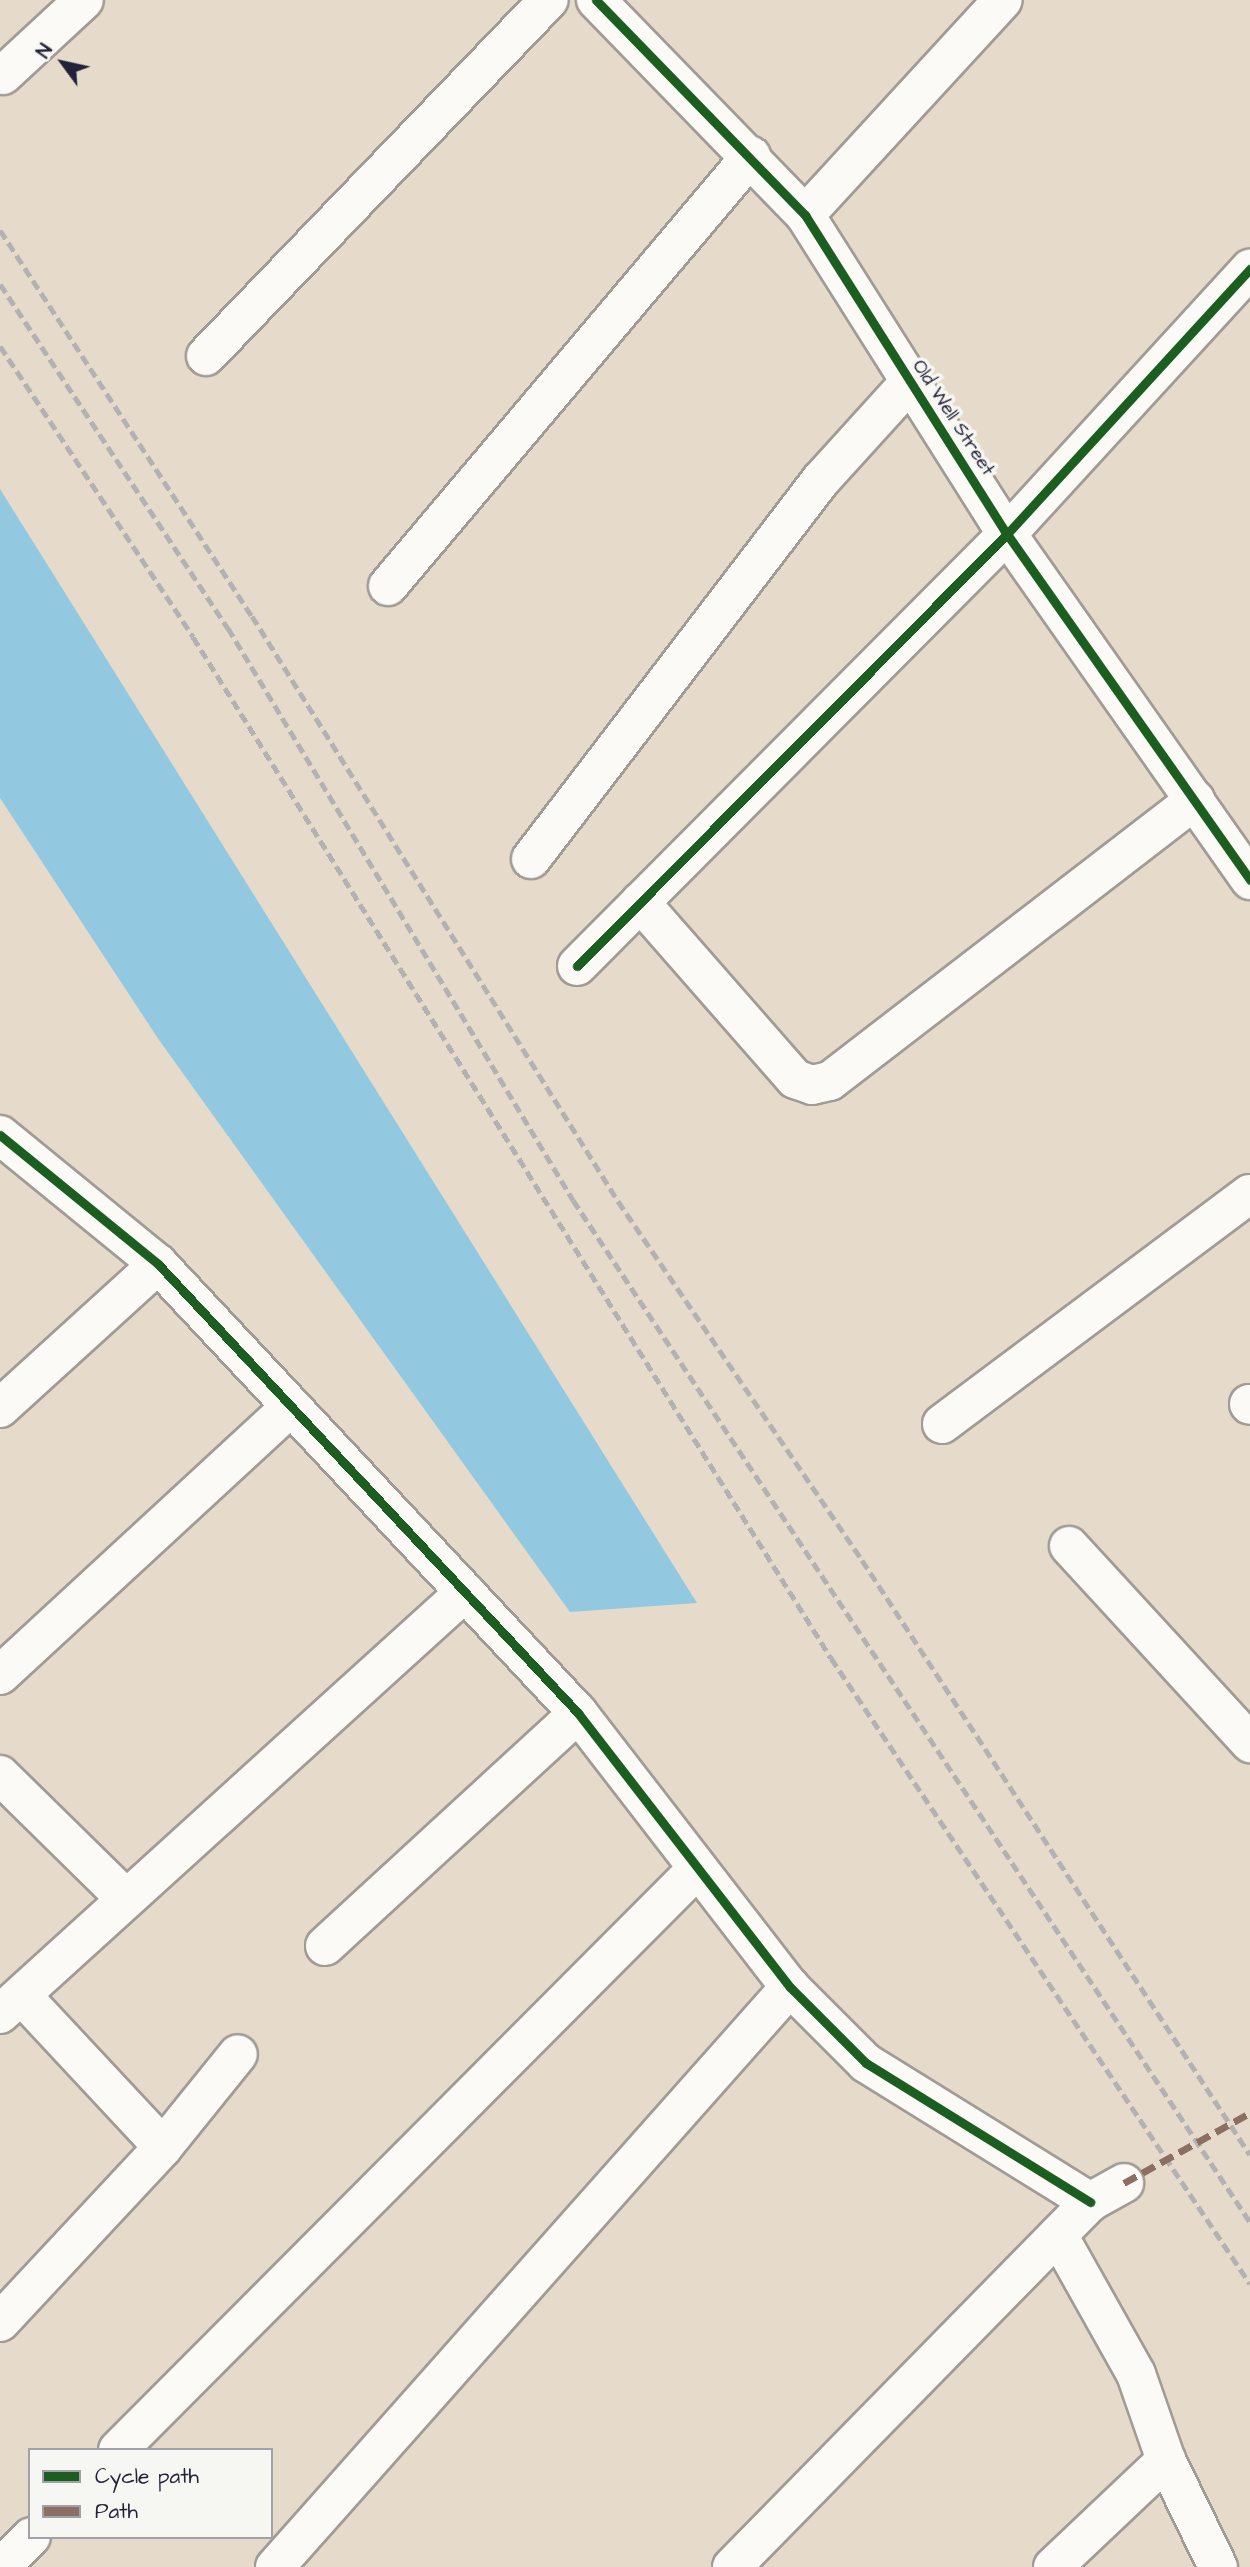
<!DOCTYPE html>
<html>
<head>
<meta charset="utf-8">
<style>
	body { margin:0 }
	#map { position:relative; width:1250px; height:2567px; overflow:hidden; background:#e6dbcb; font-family:"Architects Daughter",sans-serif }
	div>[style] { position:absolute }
	.water>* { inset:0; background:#93c8e1 }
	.roads { filter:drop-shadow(2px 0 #a19b95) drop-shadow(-2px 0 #a19b95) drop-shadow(0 2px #a19b95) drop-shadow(0 -2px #a19b95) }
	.street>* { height:38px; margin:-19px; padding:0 19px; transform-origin:19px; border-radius:19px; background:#fbfaf7 }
	.rail>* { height:5px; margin-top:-2.5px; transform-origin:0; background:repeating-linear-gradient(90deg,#b3b1b2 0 10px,transparent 0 15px) }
	.quiet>* { height:7px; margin-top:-3.5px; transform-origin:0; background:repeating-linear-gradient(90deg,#8d6e63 0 14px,transparent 0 21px) }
	.cycleway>* { height:9px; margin:-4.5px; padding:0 4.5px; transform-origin:4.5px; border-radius:4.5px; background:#1b5e20 }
	span { translate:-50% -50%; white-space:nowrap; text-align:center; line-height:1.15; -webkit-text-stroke:7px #f6f6f2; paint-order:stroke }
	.street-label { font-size:19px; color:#22223b }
	.legend { position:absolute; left:28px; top:2448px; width:245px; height:91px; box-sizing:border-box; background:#f6f6f2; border:2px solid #a1a1a9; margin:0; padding:9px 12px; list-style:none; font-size:21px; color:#22223b }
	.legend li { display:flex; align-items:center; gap:14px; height:35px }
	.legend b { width:35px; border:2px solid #a1a1a9 }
	.north { position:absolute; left:28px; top:28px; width:70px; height:70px; -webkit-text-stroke:5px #f6f6f2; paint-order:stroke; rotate:303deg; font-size:19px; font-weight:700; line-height:28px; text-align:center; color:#22223b }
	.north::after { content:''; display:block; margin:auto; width:24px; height:32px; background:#22223b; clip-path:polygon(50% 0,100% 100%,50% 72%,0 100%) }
</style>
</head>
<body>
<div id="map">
	<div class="water">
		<i style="clip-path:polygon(0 489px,697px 1603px,570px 1612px,159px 1040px,0 798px)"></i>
	</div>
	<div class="roads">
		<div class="street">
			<i style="left:596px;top:0;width:300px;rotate:45.8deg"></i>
			<i style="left:805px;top:215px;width:378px;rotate:57.7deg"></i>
			<i style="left:1007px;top:534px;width:423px;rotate:54.9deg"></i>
			<i style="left:3px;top:75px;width:110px;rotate:-42.8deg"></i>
			<i style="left:805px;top:215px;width:292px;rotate:-47.4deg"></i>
			<i style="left:206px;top:356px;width:494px;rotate:-46.1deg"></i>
			<i style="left:388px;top:586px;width:563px;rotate:-49.83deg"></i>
			<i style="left:531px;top:859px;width:477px;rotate:-52.6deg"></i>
			<i style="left:821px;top:480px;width:131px;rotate:-47.8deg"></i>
			<i style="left:640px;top:902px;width:235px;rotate:48.8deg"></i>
			<i style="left:795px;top:1079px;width:18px;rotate:19deg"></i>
			<i style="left:812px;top:1085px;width:18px;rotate:-13deg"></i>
			<i style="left:830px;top:1081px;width:461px;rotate:-37.6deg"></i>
			<i style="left:577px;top:966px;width:610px;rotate:-45.13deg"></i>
			<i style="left:1007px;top:534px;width:360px;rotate:-47.5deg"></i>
			<i style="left:0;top:1135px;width:204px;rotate:39.2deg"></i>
			<i style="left:158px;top:1264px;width:615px;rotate:46.91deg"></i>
			<i style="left:578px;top:1713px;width:346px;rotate:52.3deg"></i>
			<i style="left:790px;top:1987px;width:107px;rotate:45deg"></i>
			<i style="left:866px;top:2063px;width:264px;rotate:31.8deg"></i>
			<i style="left:1249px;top:1404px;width:1px;rotate:45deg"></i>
			<i style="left:0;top:1408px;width:214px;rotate:-42.3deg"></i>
			<i style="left:942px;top:1424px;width:384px;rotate:-36.8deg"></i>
			<i style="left:1069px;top:1546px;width:268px;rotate:47.4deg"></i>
			<i style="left:0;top:1675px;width:393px;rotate:-42.7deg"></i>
			<i style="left:0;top:1775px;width:173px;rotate:44.5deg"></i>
			<i style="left:325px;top:1946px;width:344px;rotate:-42.6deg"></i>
			<i style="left:0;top:2014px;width:628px;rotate:-42.22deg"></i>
			<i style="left:163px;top:2147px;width:119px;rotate:-51.1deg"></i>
			<i style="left:1058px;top:2235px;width:159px;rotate:60.7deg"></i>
			<i style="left:1136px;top:2374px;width:91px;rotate:70.8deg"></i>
			<i style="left:1166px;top:2460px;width:119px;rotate:64.1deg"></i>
			<i style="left:0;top:2322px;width:239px;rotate:-47deg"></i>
			<i style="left:163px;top:2147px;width:207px;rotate:-133deg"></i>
			<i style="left:118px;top:2450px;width:817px;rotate:-45.1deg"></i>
			<i style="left:1px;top:2567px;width:42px;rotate:-45deg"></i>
			<i style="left:275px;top:2567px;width:776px;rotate:-48.4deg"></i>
			<i style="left:732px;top:2567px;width:511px;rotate:-45.55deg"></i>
			<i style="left:1090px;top:2202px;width:39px;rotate:-29deg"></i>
			<i style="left:1053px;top:2567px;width:156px;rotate:-43.4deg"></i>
		</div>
	</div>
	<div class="rail">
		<i style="left:0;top:230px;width:461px;rotate:56.9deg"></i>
		<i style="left:252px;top:616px;width:690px;rotate:57.97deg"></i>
		<i style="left:618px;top:1201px;width:434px;rotate:55.8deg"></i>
		<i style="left:862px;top:1560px;width:710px;rotate:56.89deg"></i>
		<i style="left:0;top:284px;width:413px;rotate:56.5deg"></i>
		<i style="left:228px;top:628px;width:668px;rotate:58.9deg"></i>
		<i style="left:573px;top:1200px;width:1226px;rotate:56.48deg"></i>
		<i style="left:0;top:346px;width:349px;rotate:56.4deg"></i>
		<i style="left:193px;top:637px;width:1204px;rotate:58deg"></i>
		<i style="left:831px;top:1658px;width:753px;rotate:56.2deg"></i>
	</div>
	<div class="quiet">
		<i style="left:1124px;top:2183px;width:144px;rotate:-29.1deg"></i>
	</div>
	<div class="cycleway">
		<i style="left:596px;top:0;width:300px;rotate:45.8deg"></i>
		<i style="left:805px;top:215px;width:378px;rotate:57.7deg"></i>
		<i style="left:1007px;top:534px;width:423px;rotate:54.9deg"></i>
		<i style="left:577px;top:966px;width:610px;rotate:-45.13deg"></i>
		<i style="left:1007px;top:534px;width:360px;rotate:-47.5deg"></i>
		<i style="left:0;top:1135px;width:204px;rotate:39.2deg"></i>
		<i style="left:158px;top:1264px;width:615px;rotate:46.91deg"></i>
		<i style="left:578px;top:1713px;width:346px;rotate:52.3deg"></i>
		<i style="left:790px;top:1987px;width:107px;rotate:45deg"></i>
		<i style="left:866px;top:2063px;width:264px;rotate:31.8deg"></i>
	</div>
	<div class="street-label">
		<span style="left:953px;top:418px;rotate:57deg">Old Well Street</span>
	</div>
	<ul class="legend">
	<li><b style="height:9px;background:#1b5e20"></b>Cycle path</li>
	<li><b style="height:9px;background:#8d6e63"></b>Path</li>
	</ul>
	<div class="north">N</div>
</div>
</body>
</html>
